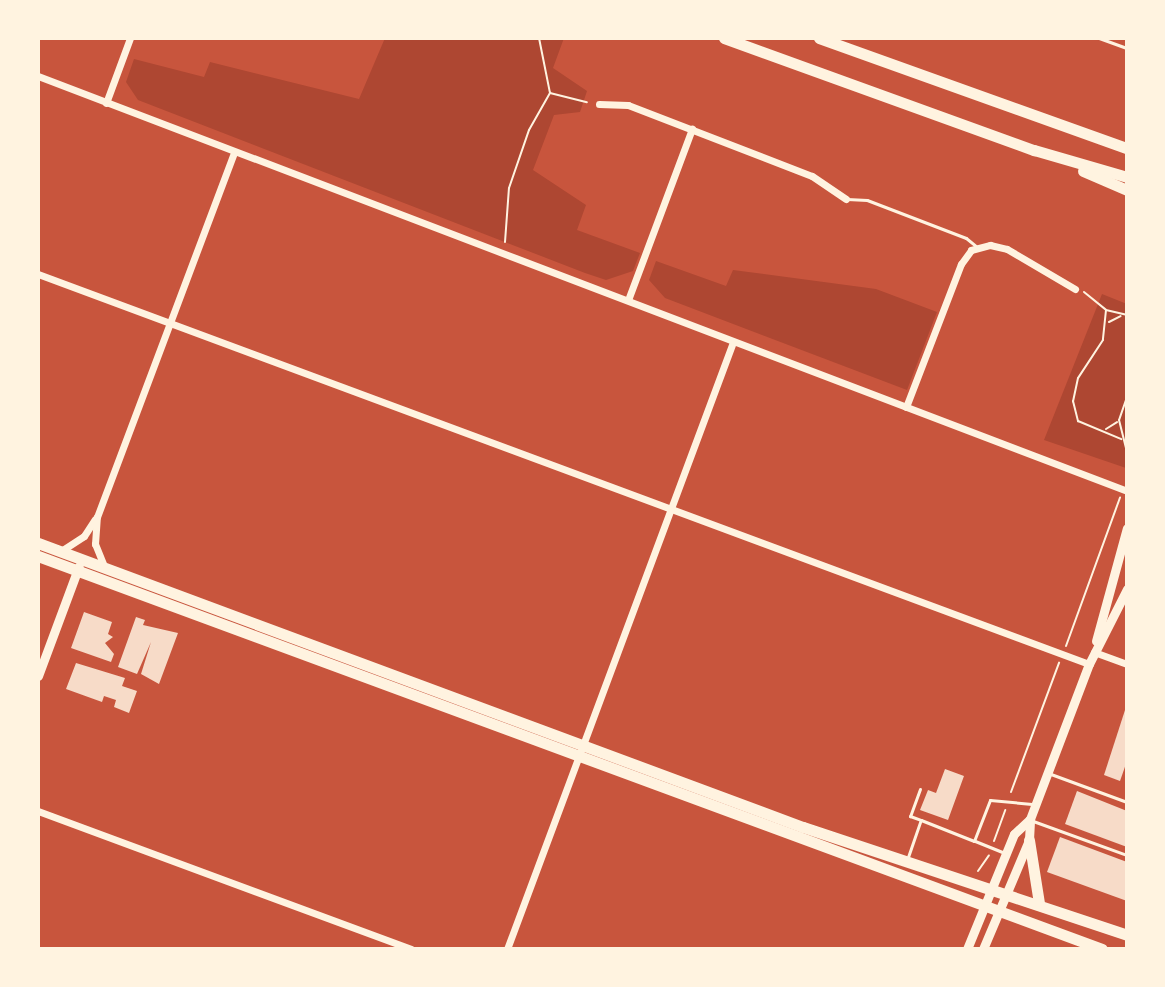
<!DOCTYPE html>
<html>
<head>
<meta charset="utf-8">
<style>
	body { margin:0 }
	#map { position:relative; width:1165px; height:987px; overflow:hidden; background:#c8553d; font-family:"Golos Text",sans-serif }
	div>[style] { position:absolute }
	.green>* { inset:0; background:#ae4732 }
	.building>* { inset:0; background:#f7dbc8 }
	.path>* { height:2px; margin:-1px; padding:0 1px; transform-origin:1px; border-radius:1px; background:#fff3e0 }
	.service>* { height:3px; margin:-1.5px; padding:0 1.5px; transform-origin:1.5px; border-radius:1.5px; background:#fff3e0 }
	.minor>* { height:7px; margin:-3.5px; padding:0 3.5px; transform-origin:3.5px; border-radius:3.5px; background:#fff3e0 }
	.secondary>* { height:9px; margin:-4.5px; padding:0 4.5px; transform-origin:4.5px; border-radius:4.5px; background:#fff3e0 }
	.primary>* { height:11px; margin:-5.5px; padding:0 5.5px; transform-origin:5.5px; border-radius:5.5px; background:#fff3e0 }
	.trunk>* { height:11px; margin:-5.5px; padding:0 5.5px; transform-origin:5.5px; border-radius:5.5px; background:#fff3e0 }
	span { translate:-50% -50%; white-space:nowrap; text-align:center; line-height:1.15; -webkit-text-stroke:7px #fff3e0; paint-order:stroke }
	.frame { position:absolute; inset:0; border:40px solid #fff3e0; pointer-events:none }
</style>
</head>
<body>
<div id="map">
	<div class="green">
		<i style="clip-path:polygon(385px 38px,564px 38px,553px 68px,587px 91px,580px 112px,554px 115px,533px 170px,586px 205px,577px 230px,640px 253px,633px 271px,606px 280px,585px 273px,138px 100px,126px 82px,134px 59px,204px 77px,210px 62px,359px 99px)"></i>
		<i style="clip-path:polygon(656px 261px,726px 286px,733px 270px,876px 289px,937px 312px,907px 390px,665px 298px,649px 280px)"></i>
		<i style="clip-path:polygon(1102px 294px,1127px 304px,1126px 468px,1044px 440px)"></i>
	</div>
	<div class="building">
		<i style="clip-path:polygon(84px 612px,112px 622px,108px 634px,113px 637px,105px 643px,114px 654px,111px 662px,71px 648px)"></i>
		<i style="clip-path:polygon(136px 617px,145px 620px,143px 625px,178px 633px,159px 684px,141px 674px,151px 642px,137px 674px,118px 667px)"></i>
		<i style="clip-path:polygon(76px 663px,125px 678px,122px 686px,137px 691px,129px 713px,114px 707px,116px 700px,104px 696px,102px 702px,66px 689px)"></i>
		<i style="clip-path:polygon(1126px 707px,1127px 761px,1120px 781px,1104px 775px)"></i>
		<i style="clip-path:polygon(945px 769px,964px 776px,948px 820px,920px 810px,928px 790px,936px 793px)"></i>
		<i style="clip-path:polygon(1077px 791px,1127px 811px,1127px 847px,1065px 824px)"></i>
		<i style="clip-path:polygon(1060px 837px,1127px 862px,1127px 901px,1047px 872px)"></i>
	</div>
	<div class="path">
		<i style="left:539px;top:38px;width:56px;rotate:78.7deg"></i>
		<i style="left:550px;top:93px;width:38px;rotate:14deg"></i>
		<i style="left:505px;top:242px;width:54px;rotate:-85.8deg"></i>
		<i style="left:509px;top:188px;width:61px;rotate:-71deg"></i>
		<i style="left:529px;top:130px;width:43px;rotate:-60.4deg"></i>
		<i style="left:1084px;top:292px;width:28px;rotate:39deg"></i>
		<i style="left:1106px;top:310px;width:22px;rotate:13deg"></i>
		<i style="left:1106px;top:310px;width:30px;rotate:96deg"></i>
		<i style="left:1103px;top:340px;width:45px;rotate:123.3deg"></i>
		<i style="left:1078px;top:378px;width:24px;rotate:102deg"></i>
		<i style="left:1073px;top:401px;width:21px;rotate:76deg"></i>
		<i style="left:1078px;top:421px;width:47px;rotate:22.7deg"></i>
		<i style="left:1109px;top:322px;width:13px;rotate:-27deg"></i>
		<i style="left:1127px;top:397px;width:24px;rotate:109deg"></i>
		<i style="left:1119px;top:420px;width:33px;rotate:76deg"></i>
		<i style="left:1106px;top:429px;width:13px;rotate:-32deg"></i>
		<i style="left:1066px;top:646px;width:158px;rotate:-70deg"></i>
		<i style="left:1011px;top:792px;width:138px;rotate:-69.6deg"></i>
		<i style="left:994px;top:841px;width:33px;rotate:-70deg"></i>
		<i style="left:978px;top:871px;width:19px;rotate:-55deg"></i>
	</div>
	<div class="service">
		<i style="left:1099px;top:38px;width:30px;rotate:20deg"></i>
		<i style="left:847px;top:199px;width:20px;rotate:3deg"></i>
		<i style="left:867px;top:200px;width:106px;rotate:21deg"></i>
		<i style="left:966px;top:238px;width:14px;rotate:39deg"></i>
		<i style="left:1048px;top:773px;width:84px;rotate:20.2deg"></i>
		<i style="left:920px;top:789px;width:29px;rotate:110deg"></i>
		<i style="left:910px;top:816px;width:12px;rotate:20deg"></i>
		<i style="left:1033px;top:821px;width:100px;rotate:19.9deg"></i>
		<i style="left:975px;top:841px;width:32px;rotate:22deg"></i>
		<i style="left:908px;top:857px;width:39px;rotate:-71deg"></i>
		<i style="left:921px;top:820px;width:57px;rotate:21.6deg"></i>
		<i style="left:974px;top:841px;width:44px;rotate:-68.7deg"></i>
		<i style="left:990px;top:800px;width:42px;rotate:5.4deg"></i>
	</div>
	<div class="minor">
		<i style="left:38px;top:76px;width:1165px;rotate:20.86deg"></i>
		<i style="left:106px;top:103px;width:69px;rotate:-69.7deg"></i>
		<i style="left:599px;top:104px;width:29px;rotate:2deg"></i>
		<i style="left:628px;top:105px;width:197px;rotate:21.1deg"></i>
		<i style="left:812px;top:176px;width:41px;rotate:34.1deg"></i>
		<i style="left:38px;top:274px;width:1121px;rotate:20.36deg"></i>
		<i style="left:628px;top:300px;width:183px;rotate:-69.5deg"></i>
		<i style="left:906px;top:407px;width:153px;rotate:-69deg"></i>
		<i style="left:961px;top:264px;width:17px;rotate:-54deg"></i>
		<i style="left:971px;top:250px;width:20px;rotate:-15deg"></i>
		<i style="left:990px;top:245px;width:17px;rotate:13deg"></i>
		<i style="left:1007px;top:249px;width:79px;rotate:30.5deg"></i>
		<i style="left:61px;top:551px;width:27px;rotate:-33deg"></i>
		<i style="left:84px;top:536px;width:20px;rotate:-57deg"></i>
		<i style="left:104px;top:566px;width:24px;rotate:-112deg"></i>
		<i style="left:95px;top:544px;width:27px;rotate:-86deg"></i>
		<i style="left:97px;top:517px;width:390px;rotate:-69.4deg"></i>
		<i style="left:1094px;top:652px;width:35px;rotate:20deg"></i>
		<i style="left:38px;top:811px;width:398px;rotate:20.3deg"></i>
		<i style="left:507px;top:949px;width:648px;rotate:-69.58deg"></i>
	</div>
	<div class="secondary">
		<i style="left:1096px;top:641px;width:117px;rotate:-74.7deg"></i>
		<i style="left:38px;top:676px;width:117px;rotate:-69.6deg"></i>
		<i style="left:967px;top:949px;width:124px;rotate:-67.8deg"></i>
		<i style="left:1014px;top:834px;width:22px;rotate:-43deg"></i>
		<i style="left:983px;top:949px;width:118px;rotate:-67.1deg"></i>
		<i style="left:1029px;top:840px;width:21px;rotate:-87deg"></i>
		<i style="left:1030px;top:819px;width:166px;rotate:-69.2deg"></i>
		<i style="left:1089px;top:664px;width:84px;rotate:-63.1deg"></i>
	</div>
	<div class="primary">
		<i style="left:38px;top:543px;width:816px;rotate:20.37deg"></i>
		<i style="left:803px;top:827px;width:342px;rotate:18.4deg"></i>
		<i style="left:38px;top:556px;width:1134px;rotate:20.27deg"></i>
		<i style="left:1029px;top:840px;width:64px;rotate:81deg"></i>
	</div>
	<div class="trunk">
		<i style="left:724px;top:38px;width:330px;rotate:19.9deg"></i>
		<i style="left:1034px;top:150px;width:97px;rotate:16.2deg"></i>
		<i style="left:819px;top:38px;width:327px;rotate:19.7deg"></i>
		<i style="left:1083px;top:171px;width:48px;rotate:23.4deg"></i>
	</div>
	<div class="frame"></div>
</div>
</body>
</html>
